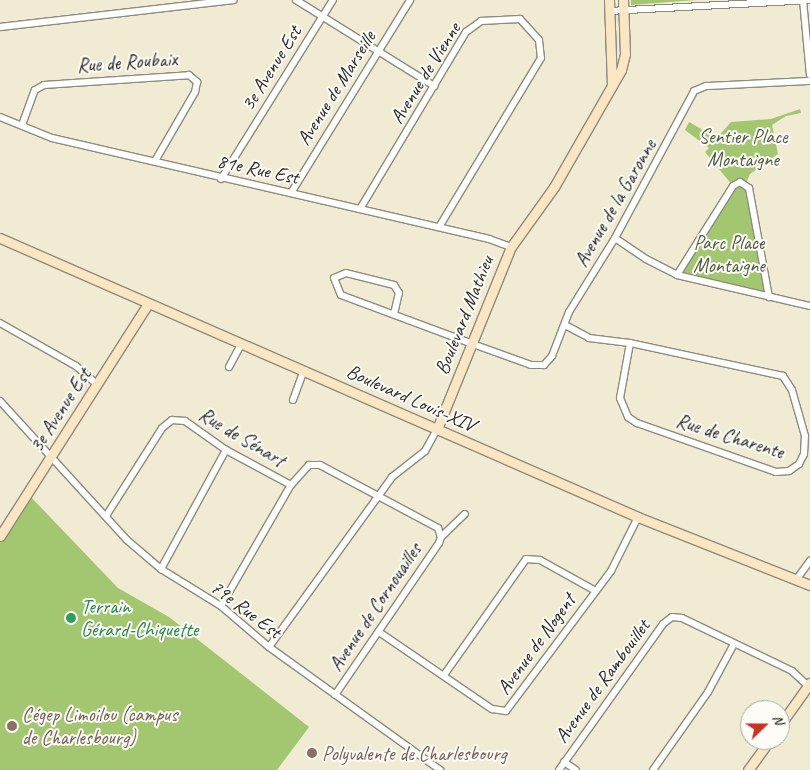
<!DOCTYPE html>
<html>
<head>
<meta charset="utf-8">
<style>
	body { margin:0 }
	#map { position:relative; width:810px; height:770px; overflow:hidden; background:#f0ebd2; font-family:Caveat,sans-serif }
	div>[style] { position:absolute }
	.green>* { inset:0; background:#a3c771 }
	.roads { filter:drop-shadow(1px 0 #8e8b7e) drop-shadow(-1px 0 #8e8b7e) drop-shadow(0 1px #8e8b7e) drop-shadow(0 -1px #8e8b7e) }
	.street>* { height:6px; margin:-3px; padding:0 3px; transform-origin:3px; border-radius:3px; background:#fff }
	.secondary>* { height:9px; margin:-4.5px; padding:0 4.5px; transform-origin:4.5px; border-radius:4.5px; background:#fbe6c4 }
	.dots>* { width:14px; height:14px; translate:-50% -50%; box-sizing:border-box; border:2px solid #fdfcf7; border-radius:50% }
	span { translate:-50% -50%; white-space:nowrap; text-align:center; line-height:1.15; -webkit-text-stroke:4px #fdfcf7; paint-order:stroke }
	.street-label { font-size:20px; color:#2b2b2b }
	.park-label { font-size:20px; color:#4f5a40 }
	.leisure-label { font-size:20px; color:#27864d }
	.left { translate:0 -50%; text-align:left }
	.education-label { font-size:20px; color:#785e54 }
	.north { position:absolute; left:740px; top:700px; width:50px; height:50px; box-sizing:border-box; background:#fdfcf7; border:1px solid #a9a8a5; border-radius:50%; rotate:68deg; font-size:14px; font-weight:700; line-height:20px; text-align:center; color:#2b2b2b }
	.north::after { content:''; display:block; margin:auto; width:18px; height:22px; background:#c8321e; clip-path:polygon(50% 0,100% 100%,50% 72%,0 100%) }
</style>
</head>
<body>
<div id="map">
	<div class="green">
		<i style="clip-path:polygon(631px 0,696px 0,631px 5px)"></i>
		<i style="clip-path:polygon(800px 109px,801px 113px,786px 116px,772px 125px,778px 154px,750px 174px,746px 183px,769px 297px,677px 275px,733px 186px,705px 152px,709px 148px,685px 130px,689px 122px,717px 138px,731px 122px,771px 119px)"></i>
		<i style="clip-path:polygon(27px 493px,118px 588px,169px 617px,309px 727px,277px 770px,0 770px,0 536px)"></i>
	</div>
	<div class="roads">
		<div class="street">
			<i style="left:296px;top:0;width:163px;rotate:31.9deg"></i>
			<i style="left:803px;top:0;width:75px;rotate:84.7deg"></i>
			<i style="left:609px;top:11px;width:201px;rotate:-3.1deg"></i>
			<i style="left:0;top:27px;width:235px;rotate:-6.6deg"></i>
			<i style="left:0;top:117px;width:56px;rotate:22deg"></i>
			<i style="left:52px;top:138px;width:449px;rotate:13deg"></i>
			<i style="left:489px;top:239px;width:23px;rotate:20deg"></i>
			<i style="left:22px;top:125px;width:37px;rotate:-70deg"></i>
			<i style="left:35px;top:90px;width:10px;rotate:-29deg"></i>
			<i style="left:44px;top:85px;width:145px;rotate:-3.9deg"></i>
			<i style="left:189px;top:75px;width:11px;rotate:41deg"></i>
			<i style="left:197px;top:82px;width:10px;rotate:101deg"></i>
			<i style="left:195px;top:92px;width:80px;rotate:120.1deg"></i>
			<i style="left:221px;top:179px;width:211px;rotate:-58deg"></i>
			<i style="left:291px;top:193px;width:227px;rotate:-58.3deg"></i>
			<i style="left:360px;top:209px;width:206px;rotate:-59.1deg"></i>
			<i style="left:466px;top:32px;width:19px;rotate:-36deg"></i>
			<i style="left:481px;top:21px;width:39px;rotate:-3deg"></i>
			<i style="left:520px;top:19px;width:28px;rotate:48deg"></i>
			<i style="left:539px;top:40px;width:18px;rotate:84deg"></i>
			<i style="left:541px;top:58px;width:197px;rotate:121.1deg"></i>
			<i style="left:615px;top:238px;width:37px;rotate:34deg"></i>
			<i style="left:646px;top:259px;width:35px;rotate:27deg"></i>
			<i style="left:677px;top:275px;width:137px;rotate:13.1deg"></i>
			<i style="left:677px;top:275px;width:105px;rotate:-57.8deg"></i>
			<i style="left:733px;top:186px;width:8px;rotate:-30deg"></i>
			<i style="left:740px;top:182px;width:11px;rotate:34deg"></i>
			<i style="left:749px;top:188px;width:111px;rotate:79.6deg"></i>
			<i style="left:394px;top:314px;width:22px;rotate:-77deg"></i>
			<i style="left:399px;top:293px;width:9px;rotate:-122deg"></i>
			<i style="left:394px;top:285px;width:49px;rotate:-166deg"></i>
			<i style="left:346px;top:273px;width:13px;rotate:157deg"></i>
			<i style="left:334px;top:278px;width:18px;rotate:68deg"></i>
			<i style="left:341px;top:295px;width:138px;rotate:20.4deg"></i>
			<i style="left:470px;top:343px;width:65px;rotate:19.8deg"></i>
			<i style="left:531px;top:365px;width:13px"></i>
			<i style="left:544px;top:365px;width:12px;rotate:-48deg"></i>
			<i style="left:552px;top:356px;width:47px;rotate:-68.9deg"></i>
			<i style="left:569px;top:312px;width:87px;rotate:-58.1deg"></i>
			<i style="left:615px;top:238px;width:167px;rotate:-61.7deg"></i>
			<i style="left:694px;top:91px;width:13px;rotate:-23deg"></i>
			<i style="left:706px;top:86px;width:104px;rotate:-2.8deg"></i>
			<i style="left:0;top:323px;width:87px;rotate:29.5deg"></i>
			<i style="left:76px;top:366px;width:28px;rotate:41deg"></i>
			<i style="left:565px;top:325px;width:27px;rotate:28deg"></i>
			<i style="left:589px;top:338px;width:41px;rotate:7deg"></i>
			<i style="left:630px;top:343px;width:56px;rotate:100.3deg"></i>
			<i style="left:620px;top:398px;width:21px;rotate:67deg"></i>
			<i style="left:628px;top:417px;width:11px;rotate:34deg"></i>
			<i style="left:637px;top:423px;width:147px;rotate:19.4deg"></i>
			<i style="left:776px;top:472px;width:13px;rotate:-4deg"></i>
			<i style="left:789px;top:471px;width:12px;rotate:-35deg"></i>
			<i style="left:799px;top:464px;width:11px;rotate:-63deg"></i>
			<i style="left:804px;top:454px;width:18px;rotate:-87deg"></i>
			<i style="left:805px;top:436px;width:48px;rotate:-105.8deg"></i>
			<i style="left:792px;top:390px;width:17px;rotate:-123deg"></i>
			<i style="left:783px;top:376px;width:157px;rotate:-167.8deg"></i>
			<i style="left:229px;top:367px;width:26px;rotate:-62deg"></i>
			<i style="left:293px;top:400px;width:32px;rotate:-70deg"></i>
			<i style="left:0;top:401px;width:188px;rotate:47.6deg"></i>
			<i style="left:127px;top:540px;width:45px;rotate:40.5deg"></i>
			<i style="left:161px;top:569px;width:70px;rotate:31.7deg"></i>
			<i style="left:221px;top:606px;width:63px;rotate:40.5deg"></i>
			<i style="left:269px;top:647px;width:211px;rotate:35.7deg"></i>
			<i style="left:106px;top:516px;width:104px;rotate:-57.5deg"></i>
			<i style="left:162px;top:428px;width:13px;rotate:-39deg"></i>
			<i style="left:172px;top:420px;width:13px;rotate:4deg"></i>
			<i style="left:185px;top:421px;width:50px;rotate:35.3deg"></i>
			<i style="left:226px;top:450px;width:74px;rotate:28.3deg"></i>
			<i style="left:441px;top:537px;width:33px;rotate:-44deg"></i>
			<i style="left:161px;top:569px;width:136px;rotate:-61.4deg"></i>
			<i style="left:796px;top:580px;width:24px;rotate:-54deg"></i>
			<i style="left:221px;top:606px;width:140px;rotate:-60deg"></i>
			<i style="left:291px;top:485px;width:27px;rotate:-48deg"></i>
			<i style="left:309px;top:465px;width:11px"></i>
			<i style="left:320px;top:465px;width:134px;rotate:28.1deg"></i>
			<i style="left:438px;top:528px;width:9px;rotate:72deg"></i>
			<i style="left:441px;top:537px;width:6px;rotate:108deg"></i>
			<i style="left:439px;top:543px;width:184px;rotate:124.4deg"></i>
			<i style="left:379px;top:632px;width:137px;rotate:34.3deg"></i>
			<i style="left:492px;top:709px;width:14px;rotate:8deg"></i>
			<i style="left:506px;top:711px;width:175px;rotate:-53.1deg"></i>
			<i style="left:611px;top:571px;width:60px;rotate:-63.4deg"></i>
			<i style="left:269px;top:647px;width:210px;rotate:-54.1deg"></i>
			<i style="left:392px;top:477px;width:42px;rotate:-38.2deg"></i>
			<i style="left:425px;top:451px;width:25px;rotate:-61deg"></i>
			<i style="left:444px;top:675px;width:142px;rotate:-54.7deg"></i>
			<i style="left:526px;top:559px;width:14px;rotate:4deg"></i>
			<i style="left:540px;top:560px;width:64px;rotate:29deg"></i>
			<i style="left:564px;top:762px;width:14px;rotate:34deg"></i>
			<i style="left:559px;top:770px;width:179px;rotate:-54.5deg"></i>
			<i style="left:663px;top:624px;width:11px;rotate:-38deg"></i>
			<i style="left:672px;top:617px;width:10px;rotate:6deg"></i>
			<i style="left:682px;top:618px;width:122px;rotate:25.7deg"></i>
			<i style="left:792px;top:671px;width:22px;rotate:43deg"></i>
			<i style="left:653px;top:770px;width:95px;rotate:-54.8deg"></i>
			<i style="left:708px;top:692px;width:55px;rotate:-61.6deg"></i>
		</div>
		<div class="secondary">
			<i style="left:609px;top:0;width:84px;rotate:88deg"></i>
			<i style="left:0;top:238px;width:696px;rotate:23.62deg"></i>
			<i style="left:638px;top:517px;width:185px;rotate:21.6deg"></i>
			<i style="left:437px;top:429px;width:196px;rotate:-67.9deg"></i>
			<i style="left:511px;top:247px;width:74px;rotate:-54.4deg"></i>
			<i style="left:554px;top:187px;width:135px;rotate:-60.2deg"></i>
			<i style="left:621px;top:70px;width:16px;rotate:-76deg"></i>
			<i style="left:625px;top:54px;width:54px;rotate:-92.1deg"></i>
			<i style="left:0;top:536px;width:275px;rotate:-57.5deg"></i>
			<i style="left:780px;top:725px;width:52px;rotate:-54.5deg"></i>
			<i style="left:748px;top:770px;width:37px;rotate:-54deg"></i>
		</div>
	</div>
	<div class="dots">
		<i style="left:71px;top:618px;background:#2e9e5b"></i>
		<i style="left:12px;top:726px;background:#8d6e63"></i>
		<i style="left:312px;top:753px;background:#8d6e63"></i>
	</div>
	<div class="street-label">
		<span style="left:127px;top:62px;rotate:-4deg">Rue de Roubaix</span>
		<span style="left:271px;top:68px;rotate:-58deg">3e Avenue Est</span>
		<span style="left:425px;top:73px;rotate:-58deg">Avenue de Vienne</span>
		<span style="left:336px;top:88px;rotate:-58deg">Avenue de Marseille</span>
		<span style="left:258px;top:169px;rotate:12deg">81e Rue Est</span>
		<span style="left:615px;top:203px;rotate:-60deg">Avenue de la Garonne</span>
		<span style="left:464px;top:315px;rotate:-68deg">Boulevard Mathieu</span>
		<span style="left:411px;top:398px;rotate:24deg">Boulevard Louis-XIV</span>
		<span style="left:60px;top:410px;rotate:-57deg">3e Avenue Est</span>
		<span style="left:730px;top:436px;rotate:17deg">Rue de Charente</span>
		<span style="left:242px;top:437px;rotate:31deg">Rue de Sénart</span>
		<span style="left:375px;top:607px;rotate:-56deg">Avenue de Cornouailles</span>
		<span style="left:246px;top:609px;rotate:37deg">79e Rue Est</span>
		<span style="left:536px;top:644px;rotate:-54deg">Avenue de Nogent</span>
		<span style="left:602px;top:681px;rotate:-54deg">Avenue de Rambouillet</span>
	</div>
	<div class="park-label">
		<span style="left:743px;top:148px">Sentier Place<br>Montaigne</span>
		<span style="left:729px;top:254px">Parc Place<br>Montaigne</span>
	</div>
	<div class="leisure-label">
		<span class="left" style="left:81px;top:618px">Terrain<br>Gérard-Chiquette</span>
	</div>
	<div class="education-label">
		<span class="left" style="left:22px;top:726px">Cégep Limoilou (campus<br>de Charlesbourg)</span>
		<span class="left" style="left:322px;top:753px">Polyvalente de Charlesbourg</span>
	</div>
	<div class="north">N</div>
</div>
</body>
</html>
